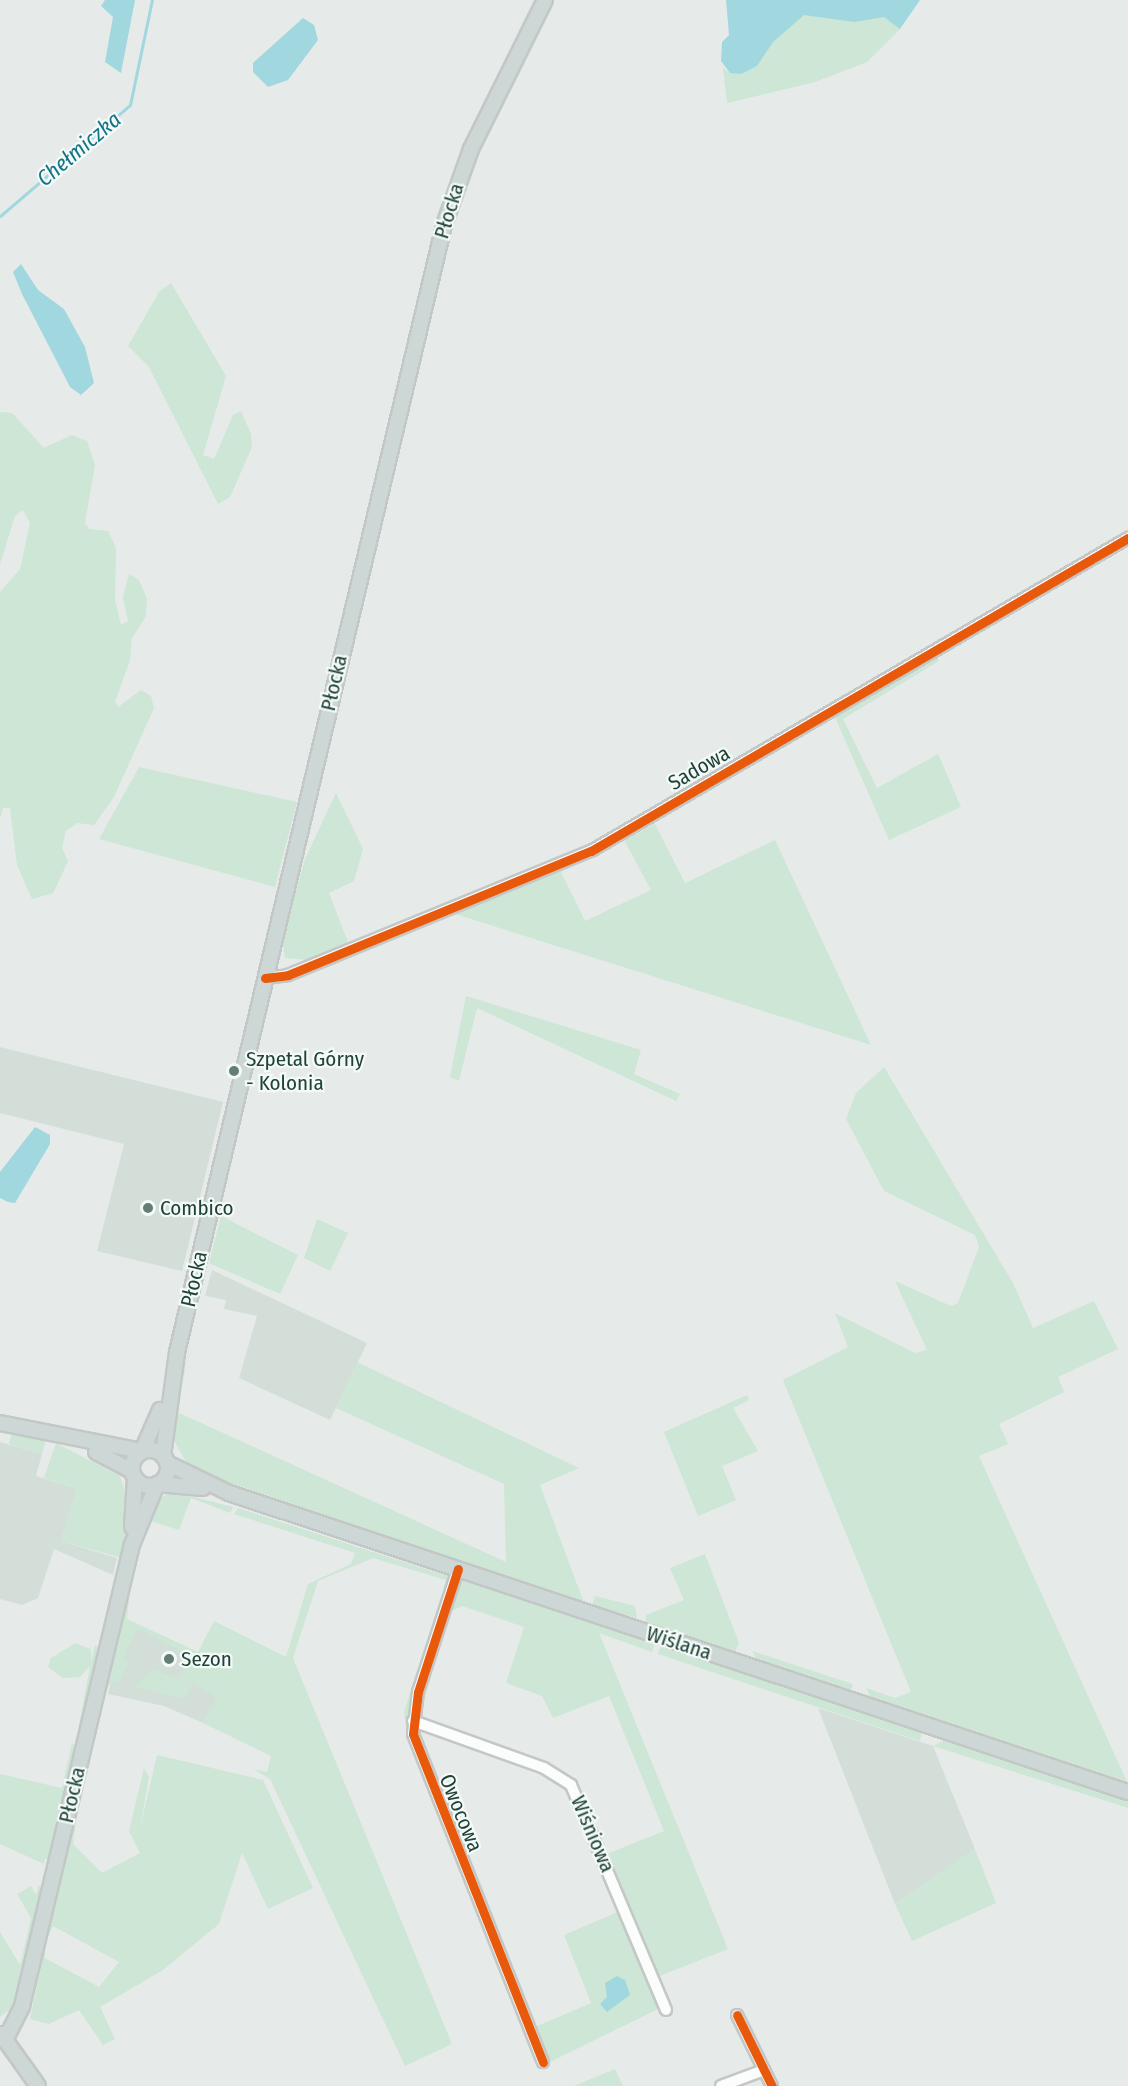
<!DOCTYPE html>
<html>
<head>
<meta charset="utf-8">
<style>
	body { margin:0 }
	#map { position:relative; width:1128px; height:2086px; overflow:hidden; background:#e6ebe9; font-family:"Fira Sans Condensed",sans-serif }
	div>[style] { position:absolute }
	.built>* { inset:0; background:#d3ded9 }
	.green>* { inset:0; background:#cde6d5 }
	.water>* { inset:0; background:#a1d7de }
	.stream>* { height:3px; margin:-1.5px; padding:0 1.5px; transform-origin:1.5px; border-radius:1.5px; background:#a1d7de }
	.roads { filter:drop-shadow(2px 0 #c3c8c6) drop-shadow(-2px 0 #c3c8c6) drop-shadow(0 2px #c3c8c6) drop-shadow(0 -2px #c3c8c6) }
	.minor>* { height:10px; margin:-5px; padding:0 5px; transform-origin:5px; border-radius:5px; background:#fbfcfc }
	.major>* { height:14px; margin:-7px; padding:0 7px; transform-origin:7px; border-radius:7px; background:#cdd7d5 }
	.major>.ring { margin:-7px; padding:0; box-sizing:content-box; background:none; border:14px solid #cdd7d5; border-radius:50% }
	.cycleway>* { height:9px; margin:-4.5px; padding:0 4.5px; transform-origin:4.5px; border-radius:4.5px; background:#e8590c }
	.dots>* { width:16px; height:16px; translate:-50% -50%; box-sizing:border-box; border:3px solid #f4faf7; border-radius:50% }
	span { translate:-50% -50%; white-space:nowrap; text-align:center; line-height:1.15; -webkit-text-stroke:4.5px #f4faf7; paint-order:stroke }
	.street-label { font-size:21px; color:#204239 }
	.poi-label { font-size:21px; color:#204239 }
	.left { translate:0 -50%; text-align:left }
	.water-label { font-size:22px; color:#127486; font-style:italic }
</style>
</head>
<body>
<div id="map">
	<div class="built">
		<i style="clip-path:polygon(0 1047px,223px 1102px,182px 1271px,97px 1251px,124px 1144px,0 1113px)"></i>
		<i style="clip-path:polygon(212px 1270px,367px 1343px,330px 1420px,239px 1378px,257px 1316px,224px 1309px,226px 1300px,205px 1296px)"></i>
		<i style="clip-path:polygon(0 1442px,42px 1454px,36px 1476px,77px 1489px,61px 1541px,117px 1558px,113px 1575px,54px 1549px,38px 1598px,22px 1605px,0 1599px)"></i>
		<i style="clip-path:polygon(126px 1619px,198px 1653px,218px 1697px,203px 1723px,164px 1706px,108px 1694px)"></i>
		<i style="clip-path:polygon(818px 1708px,933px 1746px,975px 1849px,895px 1904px)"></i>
	</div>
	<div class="green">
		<i style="clip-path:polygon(879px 0,900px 29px,867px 62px,815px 82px,727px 103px,723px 68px,730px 73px,741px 26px)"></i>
		<i style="clip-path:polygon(171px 283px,226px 376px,203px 455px,214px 459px,233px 415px,241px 411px,251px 434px,252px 447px,230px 497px,218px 504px,149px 367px,128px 346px,159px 292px)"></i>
		<i style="clip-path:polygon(0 412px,12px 413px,44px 448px,72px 435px,87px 441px,95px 465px,85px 523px,89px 529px,108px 531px,116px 548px,115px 600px,121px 625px,128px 621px,123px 597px,129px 574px,139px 580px,147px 599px,146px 616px,132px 638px,130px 660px,115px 702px,118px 707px,141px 690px,151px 696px,154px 708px,114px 797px,94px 825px,77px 823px,66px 831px,62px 848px,68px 861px,58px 883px,53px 893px,32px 899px,17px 865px,10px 808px,3px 808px,0 818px,0 592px,20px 569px,30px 523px,23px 510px,15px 516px,0 564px)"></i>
		<i style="clip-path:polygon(935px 655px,939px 661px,843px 719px,877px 788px,938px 754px,961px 807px,889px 840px,834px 715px)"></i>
		<i style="clip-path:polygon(139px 767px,297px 802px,275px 887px,99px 839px)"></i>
		<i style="clip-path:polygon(336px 793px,363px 849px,354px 881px,329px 893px,349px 945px,309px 960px,285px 958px,282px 938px,305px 859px)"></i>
		<i style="clip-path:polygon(655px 824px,685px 883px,775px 840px,871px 1045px,452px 913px,559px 868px,585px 921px,651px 890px,624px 840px)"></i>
		<i style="clip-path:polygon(466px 996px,641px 1050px,634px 1074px,680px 1094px,676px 1101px,477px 1008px,459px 1081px,450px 1077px)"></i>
		<i style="clip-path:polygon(884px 1067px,1013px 1283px,1033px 1328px,1094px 1301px,1118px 1349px,1058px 1377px,1064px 1392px,999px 1424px,1008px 1444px,979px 1456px,1128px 1784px,872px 1701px,866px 1688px,895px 1698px,911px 1692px,783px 1380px,848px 1347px,835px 1313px,915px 1353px,927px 1350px,895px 1281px,951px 1306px,958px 1303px,979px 1247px,975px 1235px,884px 1191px,846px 1119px,856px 1093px)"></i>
		<i style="clip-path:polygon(221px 1216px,298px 1255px,280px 1294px,209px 1263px)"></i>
		<i style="clip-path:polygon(317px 1219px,348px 1233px,330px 1271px,304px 1258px)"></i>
		<i style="clip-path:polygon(192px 1333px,177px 1412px,506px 1562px,504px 1484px,336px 1408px,357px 1362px,579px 1468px,540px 1485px,584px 1603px,190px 1469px,173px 1439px,176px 1412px,184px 1371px)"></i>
		<i style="clip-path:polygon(747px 1395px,749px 1400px,733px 1408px,758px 1451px,722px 1466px,736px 1500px,698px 1516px,664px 1432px)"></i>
		<i style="clip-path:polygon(13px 1430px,46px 1439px,42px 1454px,9px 1444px)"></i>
		<i style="clip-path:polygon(56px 1443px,120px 1476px,129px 1504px,122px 1558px,61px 1541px,77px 1489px,44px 1478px)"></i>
		<i style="clip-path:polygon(168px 1493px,178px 1493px,233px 1507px,230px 1513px,191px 1498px,179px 1530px,150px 1521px,158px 1500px)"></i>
		<i style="clip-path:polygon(238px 1508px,450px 1577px,444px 1592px,446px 1580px,373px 1558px,318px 1581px,293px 1658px,452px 2044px,405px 2066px,270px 1779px,253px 1769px,267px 1772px,271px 1756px,203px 1723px,217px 1697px,193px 1684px,185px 1699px,133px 1687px,153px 1669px,179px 1679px,189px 1656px,137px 1628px,123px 1658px,130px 1661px,120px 1681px,108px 1685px,130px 1591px,127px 1619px,198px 1652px,214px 1621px,286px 1657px,308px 1584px,351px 1564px,355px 1553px,234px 1514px)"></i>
		<i style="clip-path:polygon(705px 1554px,739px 1643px,734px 1655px,645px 1625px,646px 1615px,684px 1600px,670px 1568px)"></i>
		<i style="clip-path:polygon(462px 1577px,655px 1643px,652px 1652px,599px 1633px,728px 1949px,657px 1977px,607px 1854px,664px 1831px,609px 1696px,553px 1718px,542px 1696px,506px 1683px,524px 1627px,462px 1606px,452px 1611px)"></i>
		<i style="clip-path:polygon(595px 1596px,635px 1606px,637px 1618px,592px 1606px)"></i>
		<i style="clip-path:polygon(439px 1606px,411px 1702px,407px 1739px,404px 1711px)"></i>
		<i style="clip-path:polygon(75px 1643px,91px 1649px,91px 1663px,95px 1645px,100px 1648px,77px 1736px,90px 1666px,80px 1677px,63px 1678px,48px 1667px,51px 1658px)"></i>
		<i style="clip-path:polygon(661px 1645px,922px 1732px,920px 1741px,658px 1654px)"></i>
		<i style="clip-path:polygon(752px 1651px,853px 1684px,852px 1688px,848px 1693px,758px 1662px)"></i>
		<i style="clip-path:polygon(945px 1740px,1128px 1798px,1128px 1808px,933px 1746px)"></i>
		<i style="clip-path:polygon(72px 1743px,78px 1748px,51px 1861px,45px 1859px,44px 1864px,0 1844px,0 1774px,62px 1788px)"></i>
		<i style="clip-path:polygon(157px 1755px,263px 1780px,313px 1888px,268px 1909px,242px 1853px,219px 1924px,163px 1970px,100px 2007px,115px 2039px,103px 2045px,79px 2010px,49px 2024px,30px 2019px,45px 1948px,45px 1958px,99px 1987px,119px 1962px,53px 1926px,47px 1939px,77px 1815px,73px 1844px,102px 1873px,140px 1853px,129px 1831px,144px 1768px,149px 1777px,140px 1828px)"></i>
		<i style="clip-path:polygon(975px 1849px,996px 1903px,912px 1941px,895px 1904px)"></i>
		<i style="clip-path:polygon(39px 1885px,44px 1890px,16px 2005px,0 2017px,0 1932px,20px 1965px,31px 1918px,17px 1894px,31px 1886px,36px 1895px)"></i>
		<i style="clip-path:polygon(620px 1911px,660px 2008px,550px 2062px,535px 2027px,591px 2003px,564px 1935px)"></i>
		<i style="clip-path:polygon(615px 2069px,623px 2086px,574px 2086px)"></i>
	</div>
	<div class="water">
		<i style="clip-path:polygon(105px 0,135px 0,121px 73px,105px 62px,113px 17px,101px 6px)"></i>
		<i style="clip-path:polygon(726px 0,920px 0,900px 29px,884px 17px,854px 22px,804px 15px,773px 42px,757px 66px,741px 74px,730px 73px,721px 61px,722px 42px,729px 35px)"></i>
		<i style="clip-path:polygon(303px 18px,314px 25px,318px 40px,288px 80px,268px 87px,253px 72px,253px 63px)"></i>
		<i style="clip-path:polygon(21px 264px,38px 290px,64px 309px,85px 347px,94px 383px,81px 395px,70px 387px,22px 294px,13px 272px)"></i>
		<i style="clip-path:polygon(35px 1127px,50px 1135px,50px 1144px,15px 1203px,8px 1202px,0 1198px,0 1172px)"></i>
		<i style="clip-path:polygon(617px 1976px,625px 1980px,630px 1995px,607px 2012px,600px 2004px,607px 1997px,605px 1983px)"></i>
	</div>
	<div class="stream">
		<i style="left:0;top:216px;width:171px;rotate:-40.5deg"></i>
		<i style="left:130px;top:105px;width:107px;rotate:-78.2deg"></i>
	</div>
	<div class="roads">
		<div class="minor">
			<i style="left:265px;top:978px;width:23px;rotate:-7deg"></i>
			<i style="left:288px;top:975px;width:327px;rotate:-22.3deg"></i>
			<i style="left:591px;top:851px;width:622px;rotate:-30.24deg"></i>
			<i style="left:458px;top:1569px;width:129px;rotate:108deg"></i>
			<i style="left:418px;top:1692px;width:42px;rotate:96.8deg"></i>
			<i style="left:413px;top:1734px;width:353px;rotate:68.4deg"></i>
			<i style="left:413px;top:1721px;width:139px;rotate:19.7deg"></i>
			<i style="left:544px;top:1768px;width:32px;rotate:32deg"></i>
			<i style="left:571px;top:1785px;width:244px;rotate:67.1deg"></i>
			<i style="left:737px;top:2015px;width:79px;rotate:63.8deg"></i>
			<i style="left:721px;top:2086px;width:46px;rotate:-20.4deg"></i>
		</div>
		<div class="major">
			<i style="left:0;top:1423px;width:145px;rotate:11.2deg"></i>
			<i style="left:142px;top:1451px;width:45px;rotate:-66.3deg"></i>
			<i class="ring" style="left:132px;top:1450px;width:22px;height:22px"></i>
			<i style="left:96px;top:1452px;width:41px;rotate:27.8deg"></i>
			<i style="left:163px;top:1456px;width:105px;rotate:-82.3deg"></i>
			<i style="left:177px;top:1352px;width:1158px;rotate:-76.67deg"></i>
			<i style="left:444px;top:225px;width:81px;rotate:-70.4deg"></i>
			<i style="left:471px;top:149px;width:166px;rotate:-63.6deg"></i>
			<i style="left:167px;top:1463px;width:69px;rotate:25.8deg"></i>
			<i style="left:229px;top:1493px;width:947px;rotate:18.4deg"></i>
			<i style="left:132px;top:1527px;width:49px;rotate:-86.5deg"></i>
			<i style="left:1px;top:2034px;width:64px;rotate:54.6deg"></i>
			<i style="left:5px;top:2040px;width:38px;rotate:-63deg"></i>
			<i style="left:22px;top:2006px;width:472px;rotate:-76.6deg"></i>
			<i style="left:131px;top:1547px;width:68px;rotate:-67.6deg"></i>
			<i style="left:157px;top:1484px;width:46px;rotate:5deg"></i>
		</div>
	</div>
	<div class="cycleway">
		<i style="left:265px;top:978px;width:23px;rotate:-7deg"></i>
		<i style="left:288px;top:975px;width:327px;rotate:-22.3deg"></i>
		<i style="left:591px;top:851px;width:622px;rotate:-30.24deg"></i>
		<i style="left:458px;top:1569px;width:129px;rotate:108deg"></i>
		<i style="left:418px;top:1692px;width:42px;rotate:96.8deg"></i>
		<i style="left:413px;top:1734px;width:353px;rotate:68.4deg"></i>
		<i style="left:737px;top:2015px;width:79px;rotate:63.8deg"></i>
	</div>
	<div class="dots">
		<i style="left:234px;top:1071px;background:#657d77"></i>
		<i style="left:148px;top:1208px;background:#657d77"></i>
		<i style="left:169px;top:1659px;background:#657d77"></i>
	</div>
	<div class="street-label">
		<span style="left:449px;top:211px;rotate:-73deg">Płocka</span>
		<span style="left:334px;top:683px;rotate:-77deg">Płocka</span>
		<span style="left:699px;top:768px;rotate:-30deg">Sadowa</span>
		<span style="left:194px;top:1279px;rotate:-77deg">Płocka</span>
		<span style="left:679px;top:1643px;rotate:18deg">Wiślana</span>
		<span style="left:72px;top:1795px;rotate:-77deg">Płocka</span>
		<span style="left:461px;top:1813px;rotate:68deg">Owocowa</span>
		<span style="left:593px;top:1834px;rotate:67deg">Wiśniowa</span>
	</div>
	<div class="poi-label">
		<span class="left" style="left:246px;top:1071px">Szpetal Górny<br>- Kolonia</span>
		<span class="left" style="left:160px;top:1208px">Combico</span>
		<span class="left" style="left:181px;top:1659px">Sezon</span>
	</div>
	<div class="water-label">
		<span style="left:79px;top:149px;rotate:-40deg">Chełmiczka</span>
	</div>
</div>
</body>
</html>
